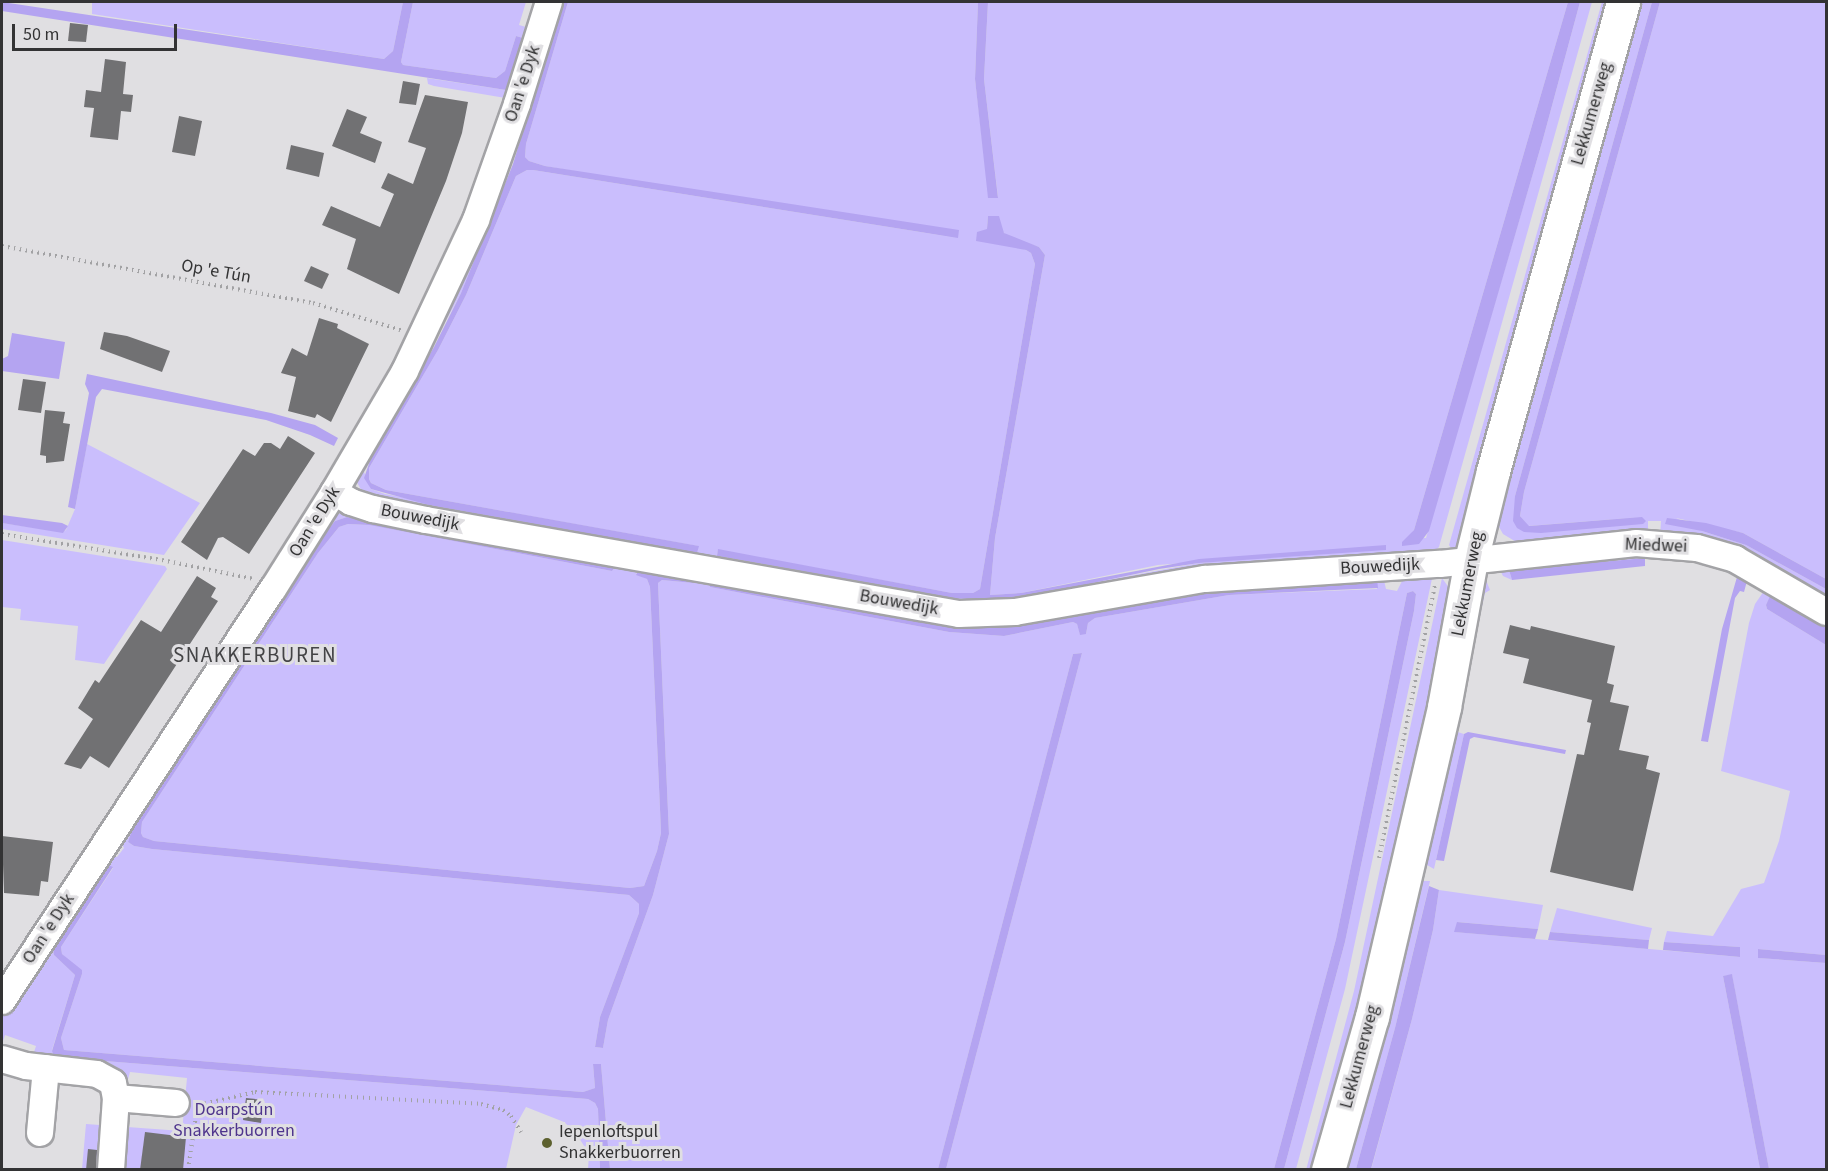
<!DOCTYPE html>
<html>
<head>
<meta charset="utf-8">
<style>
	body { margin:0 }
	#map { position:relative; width:1828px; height:1171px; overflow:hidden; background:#e0dfe2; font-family:"Source Sans 3",sans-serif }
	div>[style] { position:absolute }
	.green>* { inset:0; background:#cabefd }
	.water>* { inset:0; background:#b4a4f1 }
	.building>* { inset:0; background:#717173 }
	.path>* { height:4px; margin-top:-2px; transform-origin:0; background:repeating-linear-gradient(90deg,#a2a2a4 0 1.5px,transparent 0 6px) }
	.roads { filter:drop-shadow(2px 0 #a3a3a6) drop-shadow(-2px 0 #a3a3a6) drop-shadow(0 2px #a3a3a6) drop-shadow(0 -2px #a3a3a6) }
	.minor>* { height:26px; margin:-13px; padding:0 13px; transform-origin:13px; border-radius:13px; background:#fff }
	.major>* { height:33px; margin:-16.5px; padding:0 16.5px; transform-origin:16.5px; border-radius:16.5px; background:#fff }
	.dots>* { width:16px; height:16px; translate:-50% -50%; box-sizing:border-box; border:3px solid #e0dfe2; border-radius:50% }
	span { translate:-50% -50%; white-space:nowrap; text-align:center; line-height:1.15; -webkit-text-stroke:6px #e0dfe2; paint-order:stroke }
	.street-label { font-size:18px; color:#333334 }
	.park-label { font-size:18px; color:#4f358d }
	.poi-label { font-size:18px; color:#333334 }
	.left { translate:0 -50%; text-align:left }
	.quarter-label { font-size:21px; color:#444446; letter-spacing:1.5px }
	.frame { position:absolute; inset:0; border:3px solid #333334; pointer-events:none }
	.scale { position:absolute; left:12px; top:24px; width:165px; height:27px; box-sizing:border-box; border:3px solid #333334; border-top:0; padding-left:8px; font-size:18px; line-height:21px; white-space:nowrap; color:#333334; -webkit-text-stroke:4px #e0dfe2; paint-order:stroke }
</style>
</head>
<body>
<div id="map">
	<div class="green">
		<i style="clip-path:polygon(92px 2px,403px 2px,393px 51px,384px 59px,92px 14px)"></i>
		<i style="clip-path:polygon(413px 2px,526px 2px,519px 25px,526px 27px,534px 2px,542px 2px,512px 99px,434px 86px,428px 84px,427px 78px,506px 90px,523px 38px,516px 36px,505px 71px,496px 78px,403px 65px,401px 62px)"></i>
		<i style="clip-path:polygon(evenodd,555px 2px,562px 2px,504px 186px,461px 293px,364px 472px,371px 489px,385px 494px,697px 553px,698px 546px,386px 490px,371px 483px,369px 479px,369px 468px,438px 350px,466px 295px,516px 176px,527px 170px,533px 170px,958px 238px,545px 166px,529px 161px,525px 157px,526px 144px,568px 2px,978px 2px,975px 79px,989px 198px,998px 197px,984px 79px,988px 2px,1568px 2px,1414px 530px,1409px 537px,1426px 538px,1543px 139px,1580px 2px,1592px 2px,1439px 547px,1432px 553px,984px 607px,382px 503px,363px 493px,355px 479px,555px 2px,988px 216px,1008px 237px,1039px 247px,1045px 255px,995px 538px,990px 595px,1021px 593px,1158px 565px,1386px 547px,1199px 563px,993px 601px,826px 576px,717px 557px,718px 550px,952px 593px,973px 593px,980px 589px,1035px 264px,1031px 253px,1026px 250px,980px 233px,987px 230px,988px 216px)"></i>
		<i style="clip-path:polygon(1602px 2px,1613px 2px,1459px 546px,1451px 548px,1449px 545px)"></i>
		<i style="clip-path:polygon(1635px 2px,1652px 2px,1515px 496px,1517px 528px,1642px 517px,1528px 526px,1520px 516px,1524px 492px,1660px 2px,1826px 2px,1826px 579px,1743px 533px,1676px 518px,1702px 531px,1746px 545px,1826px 589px,1826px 605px,1660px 537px,1661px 521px,1648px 521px,1648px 537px,1523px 546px,1503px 534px,1494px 518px)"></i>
		<i style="clip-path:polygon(87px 444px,200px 503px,164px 555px,2px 529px,2px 523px,63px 532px,66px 530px,75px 509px)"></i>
		<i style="clip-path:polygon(evenodd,349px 511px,963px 621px,1016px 618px,1206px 586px,1371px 573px,1382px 572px,1386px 589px,1397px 591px,1406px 573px,1431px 573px,1433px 574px,1345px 989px,1296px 1169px,1284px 1169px,1345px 942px,1414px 611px,1416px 594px,1413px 591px,1407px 593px,1336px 939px,1274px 1169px,946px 1169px,1082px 653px,1073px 654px,938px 1169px,610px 1169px,601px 1064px,593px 1064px,595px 1088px,583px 1092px,64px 1050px,61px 1038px,82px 974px,62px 954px,61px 947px,113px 868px,108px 865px,53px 950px,54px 955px,75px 975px,52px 1050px,54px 1057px,588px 1099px,595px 1103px,598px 1109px,600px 1169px,588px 1169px,589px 1154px,576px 1133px,564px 1122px,526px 1107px,516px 1125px,506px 1169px,82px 1169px,86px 1124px,182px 1131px,187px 1078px,130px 1072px,126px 1087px,118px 1076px,108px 1070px,31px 1061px,36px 1046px,5px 1035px,2px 1044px,2px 1014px,107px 856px,117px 857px,124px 848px,120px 840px,121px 834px,325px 521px,331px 516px,349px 511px,347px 517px,616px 564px,612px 571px,369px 525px,348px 524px,339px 527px,318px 553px,142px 822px,141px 833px,143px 837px,154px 841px,630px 888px,644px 886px,657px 851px,661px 833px,660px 809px,650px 587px,647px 579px,636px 574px,640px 569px,694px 577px,693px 583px,662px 580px,658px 583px,669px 834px,653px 895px,608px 1020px,603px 1048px,595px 1047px,600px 1017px,639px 913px,639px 904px,629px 895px,152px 849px,134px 846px,128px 842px,133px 826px,312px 549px,335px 521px,347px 517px,349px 511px,1377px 578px,1377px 589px,1229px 595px,1095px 618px,1088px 623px,1086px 634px,1080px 634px,1077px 624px,1073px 622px,1004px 636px,949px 632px,710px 587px,712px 580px,950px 624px,1004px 627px,1201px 590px,1377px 578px)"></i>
		<i style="clip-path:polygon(2px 540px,165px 566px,167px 569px,104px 664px,75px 660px,78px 626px,20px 620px,21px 609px,2px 607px)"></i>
		<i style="clip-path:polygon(1640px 552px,1645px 558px,1509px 570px,1512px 580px,1503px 576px,1500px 570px)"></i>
		<i style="clip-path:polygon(1484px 575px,1490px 590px,1485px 593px,1454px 731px,1464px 734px,1434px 869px,1420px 861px)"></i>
		<i style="clip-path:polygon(1442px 578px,1452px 592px,1393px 874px,1319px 1169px,1306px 1170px,1354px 991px)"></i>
		<i style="clip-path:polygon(1766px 588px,1826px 617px,1826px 627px,1772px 594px,1766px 605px,1767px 609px,1826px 645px,1826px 955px,1758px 949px,1759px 958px,1826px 963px,1826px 1169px,1769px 1169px,1732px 975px,1723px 976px,1760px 1169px,1371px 1170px,1412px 1019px,1433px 930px,1439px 890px,1543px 905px,1538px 929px,1458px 922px,1455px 932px,1740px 957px,1740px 947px,1664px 942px,1667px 931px,1713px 936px,1741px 889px,1764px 883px,1779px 841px,1790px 791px,1721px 771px,1749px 623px,1755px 604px)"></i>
		<i style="clip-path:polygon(1422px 881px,1430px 881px,1395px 1028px,1356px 1169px,1338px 1170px,1414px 883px)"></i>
		<i style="clip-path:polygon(1557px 908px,1652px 928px,1649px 940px,1550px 932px)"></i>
	</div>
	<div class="water">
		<i style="clip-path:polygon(2px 2px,384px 59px,393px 51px,403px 2px,413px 2px,401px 62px,403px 65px,496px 78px,505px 71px,516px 36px,523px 38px,506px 90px,2px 11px)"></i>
		<i style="clip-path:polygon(562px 2px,568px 2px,526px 144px,525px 157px,529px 161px,545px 166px,959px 230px,958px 238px,533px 170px,527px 170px,516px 176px,466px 295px,438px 350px,369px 468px,369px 479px,371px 483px,386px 490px,699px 546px,697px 553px,429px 505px,371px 489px,364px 478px,373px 452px,434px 347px,461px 293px,513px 164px)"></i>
		<i style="clip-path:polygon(978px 2px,988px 2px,984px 79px,998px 198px,988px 198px,975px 79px)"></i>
		<i style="clip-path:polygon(1568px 2px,1580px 2px,1543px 139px,1429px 531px,1419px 544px,1402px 546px,1402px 542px,1414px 530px)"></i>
		<i style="clip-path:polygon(1652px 2px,1660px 2px,1524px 492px,1520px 516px,1529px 526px,1642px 517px,1646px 521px,1643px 524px,1541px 533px,1524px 532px,1517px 528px,1513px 521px,1515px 496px)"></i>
		<i style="clip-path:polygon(988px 216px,999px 216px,1004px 233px,1039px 247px,1045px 255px,995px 538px,990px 595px,1021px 593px,1199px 559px,1386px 545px,1386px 550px,1199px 563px,1159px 569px,1022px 598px,993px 601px,954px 598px,717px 556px,718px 549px,952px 593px,973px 593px,980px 589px,1035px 264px,1031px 253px,1026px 250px,976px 241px,977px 232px,987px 229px)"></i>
		<i style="clip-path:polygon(12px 333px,65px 342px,59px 379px,2px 371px,2px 359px,8px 356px)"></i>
		<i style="clip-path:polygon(87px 374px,271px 413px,315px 425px,338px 438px,334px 446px,310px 435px,266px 420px,102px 389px,96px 397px,75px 509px,68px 507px,89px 393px,85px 384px)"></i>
		<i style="clip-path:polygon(2px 515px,62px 523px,68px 526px,63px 533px,2px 523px)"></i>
		<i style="clip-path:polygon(347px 517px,617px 564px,612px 571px,369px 525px,348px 524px,339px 527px,318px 553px,142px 822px,141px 833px,143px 837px,154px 841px,630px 888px,644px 886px,657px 851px,661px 833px,660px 809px,650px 587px,647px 579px,636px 575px,639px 569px,694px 577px,693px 583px,662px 580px,658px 583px,669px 834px,653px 895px,608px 1020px,603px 1048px,595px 1047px,600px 1017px,639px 913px,639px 904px,629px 895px,152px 849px,134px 846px,128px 842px,133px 826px,312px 549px,335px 521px)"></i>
		<i style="clip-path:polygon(1667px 518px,1706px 523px,1743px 533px,1826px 579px,1826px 589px,1746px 545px,1702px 531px,1665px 524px)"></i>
		<i style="clip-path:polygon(1645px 558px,1645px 566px,1512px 580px,1509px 570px)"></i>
		<i style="clip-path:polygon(1737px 577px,1747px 581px,1744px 592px,1740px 591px,1735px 598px,1708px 742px,1701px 741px,1722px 629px)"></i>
		<i style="clip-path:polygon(1377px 578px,1378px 588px,1229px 595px,1095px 618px,1088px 623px,1086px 634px,1080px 635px,1077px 624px,1073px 622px,1004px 636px,949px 632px,710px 587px,711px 580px,950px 624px,1004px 627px,1201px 590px)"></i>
		<i style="clip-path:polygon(1413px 591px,1416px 594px,1414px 611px,1345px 942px,1284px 1169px,1274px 1169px,1336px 939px,1407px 593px)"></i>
		<i style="clip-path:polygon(1771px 594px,1826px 627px,1826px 645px,1767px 609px,1766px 605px)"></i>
		<i style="clip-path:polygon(1082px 653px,946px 1169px,938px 1169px,1073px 654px)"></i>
		<i style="clip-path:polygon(1468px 732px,1566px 750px,1565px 754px,1474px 737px,1470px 739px,1444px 861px,1436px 860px,1464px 734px)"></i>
		<i style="clip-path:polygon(108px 865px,113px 867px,61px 947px,62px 954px,82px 970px,82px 974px,61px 1038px,64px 1050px,583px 1092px,595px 1088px,593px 1064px,601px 1064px,610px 1169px,600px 1169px,598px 1109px,595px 1103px,588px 1099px,54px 1057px,52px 1051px,75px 975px,54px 955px,53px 950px)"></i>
		<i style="clip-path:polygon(1429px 886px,1439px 890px,1433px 930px,1412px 1019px,1371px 1169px,1356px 1169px,1395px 1028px)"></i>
		<i style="clip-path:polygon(1457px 922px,1538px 929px,1535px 939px,1454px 932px)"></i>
		<i style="clip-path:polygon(1550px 932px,1649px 940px,1648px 949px,1548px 940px)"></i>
		<i style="clip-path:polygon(1664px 942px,1740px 947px,1740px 957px,1663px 950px)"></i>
		<i style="clip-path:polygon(1758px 949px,1826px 955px,1826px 963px,1758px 958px)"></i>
		<i style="clip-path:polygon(1732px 974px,1769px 1169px,1760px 1169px,1723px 976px)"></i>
	</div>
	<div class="building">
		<i style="clip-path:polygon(70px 23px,88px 25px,86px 42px,68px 41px)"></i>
		<i style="clip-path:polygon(105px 59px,126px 62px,123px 94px,133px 95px,131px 112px,121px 111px,118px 140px,90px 137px,94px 108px,84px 107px,86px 90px,101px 92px)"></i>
		<i style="clip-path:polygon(403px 81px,420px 84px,416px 105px,399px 103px)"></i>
		<i style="clip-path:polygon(425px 95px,468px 102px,462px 133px,446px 181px,399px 294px,347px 269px,356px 239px,322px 225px,331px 206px,380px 227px,394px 194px,381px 188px,388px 173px,413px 184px,426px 148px,408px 142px)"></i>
		<i style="clip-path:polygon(347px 109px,367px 117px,360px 133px,382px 142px,375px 163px,332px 146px)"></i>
		<i style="clip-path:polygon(179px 116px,202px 121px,195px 156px,172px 152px)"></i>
		<i style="clip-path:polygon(291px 145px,324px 153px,319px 177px,286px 169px)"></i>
		<i style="clip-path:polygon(311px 266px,329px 274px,322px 289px,304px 281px)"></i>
		<i style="clip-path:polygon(319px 318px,338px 324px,337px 328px,369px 344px,331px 422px,317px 414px,315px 418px,288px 411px,296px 377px,281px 373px,292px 348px,307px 356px)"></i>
		<i style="clip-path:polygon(104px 332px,127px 336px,170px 351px,162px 372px,100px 349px)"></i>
		<i style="clip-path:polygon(23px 379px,46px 382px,41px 413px,18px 410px)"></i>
		<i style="clip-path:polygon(45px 410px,65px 412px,63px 423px,70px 424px,64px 461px,46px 463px,46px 456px,40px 455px)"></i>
		<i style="clip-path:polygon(288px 436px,315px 453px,249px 554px,223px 537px,218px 538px,207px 560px,181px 542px,243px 449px,255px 456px,264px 443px,271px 443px,280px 449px)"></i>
		<i style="clip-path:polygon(197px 576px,216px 588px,211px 597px,218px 601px,109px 768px,90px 756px,81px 769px,64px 764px,93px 719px,78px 708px,95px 680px,99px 683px,141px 620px,161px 632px)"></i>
		<i style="clip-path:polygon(1510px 625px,1530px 630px,1531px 626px,1615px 646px,1607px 683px,1614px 685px,1610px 702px,1629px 706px,1619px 750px,1649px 756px,1646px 769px,1660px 773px,1633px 891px,1550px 872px,1577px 754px,1584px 755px,1591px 723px,1587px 722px,1592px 700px,1523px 683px,1529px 659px,1503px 653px)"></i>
		<i style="clip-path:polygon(2px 836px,53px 842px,48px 882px,41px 881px,39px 896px,4px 893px)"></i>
		<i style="clip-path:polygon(246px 1098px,264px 1100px,261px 1123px,243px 1120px)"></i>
		<i style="clip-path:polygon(145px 1132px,186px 1137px,183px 1170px,140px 1170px)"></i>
		<i style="clip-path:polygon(88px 1149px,97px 1150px,96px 1170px,86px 1170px)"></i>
	</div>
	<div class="path">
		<i style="left:2px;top:246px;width:316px;rotate:10.4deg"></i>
		<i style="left:313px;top:303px;width:92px;rotate:17.1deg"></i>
		<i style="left:2px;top:534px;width:162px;rotate:9.2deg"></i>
		<i style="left:162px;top:560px;width:94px;rotate:11.7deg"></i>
		<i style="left:1379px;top:858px;width:278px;rotate:-78.4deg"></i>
		<i style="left:199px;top:1105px;width:57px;rotate:-13.1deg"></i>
		<i style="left:255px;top:1092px;width:226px;rotate:3deg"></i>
		<i style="left:481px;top:1104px;width:23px;rotate:15deg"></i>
		<i style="left:503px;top:1110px;width:10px;rotate:37deg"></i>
		<i style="left:511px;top:1116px;width:19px;rotate:58deg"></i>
		<i style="left:188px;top:1170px;width:56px;rotate:-81.7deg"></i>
	</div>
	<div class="roads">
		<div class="minor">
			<i style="left:334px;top:492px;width:20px;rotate:30deg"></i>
			<i style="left:351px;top:502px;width:23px;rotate:18deg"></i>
			<i style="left:373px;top:509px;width:54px;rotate:11.7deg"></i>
			<i style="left:426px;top:520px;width:541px;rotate:10deg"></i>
			<i style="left:959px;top:614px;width:56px;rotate:-2deg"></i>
			<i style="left:1015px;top:612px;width:193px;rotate:-9.9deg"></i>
			<i style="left:1205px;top:579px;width:235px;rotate:-3.7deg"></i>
			<i style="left:1440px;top:564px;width:197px;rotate:-6.1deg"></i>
			<i style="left:1636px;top:543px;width:61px;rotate:4.7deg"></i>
			<i style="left:1697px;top:548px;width:40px;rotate:16deg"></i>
			<i style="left:1735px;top:559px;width:105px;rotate:30.2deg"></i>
			<i style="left:2px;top:1001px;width:493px;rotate:-56.7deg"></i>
			<i style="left:273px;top:589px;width:115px;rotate:-57.8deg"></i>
			<i style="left:334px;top:492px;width:140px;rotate:-59.6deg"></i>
			<i style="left:405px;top:371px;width:167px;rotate:-64.8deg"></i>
			<i style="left:476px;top:220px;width:123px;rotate:-70.5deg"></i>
			<i style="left:517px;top:104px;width:107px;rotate:-72.6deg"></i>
			<i style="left:2px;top:1059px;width:25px;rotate:16deg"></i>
			<i style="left:26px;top:1066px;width:71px;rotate:6.4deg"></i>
			<i style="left:97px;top:1074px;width:18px;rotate:29deg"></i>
			<i style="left:113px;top:1083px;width:15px;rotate:79deg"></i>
			<i style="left:116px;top:1098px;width:72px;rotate:94deg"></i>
			<i style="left:116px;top:1098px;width:60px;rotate:4.8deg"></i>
			<i style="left:40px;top:1133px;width:65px;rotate:-84.7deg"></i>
		</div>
		<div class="major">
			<i style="left:1328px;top:1170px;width:159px;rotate:-74deg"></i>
			<i style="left:1372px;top:1017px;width:318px;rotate:-76.9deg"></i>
			<i style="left:1444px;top:707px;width:149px;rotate:-79.6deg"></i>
			<i style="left:1471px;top:560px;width:92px;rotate:-76.1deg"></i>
			<i style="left:1493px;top:471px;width:487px;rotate:-74.5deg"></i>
		</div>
	</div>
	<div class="dots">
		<i style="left:547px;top:1143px;background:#5d612f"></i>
	</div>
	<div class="street-label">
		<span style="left:523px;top:84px;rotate:-72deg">Oan 'e Dyk</span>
		<span style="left:1592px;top:114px;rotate:-74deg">Lekkumerweg</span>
		<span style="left:216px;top:272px;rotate:10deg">Op 'e Tún</span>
		<span style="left:420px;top:518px;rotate:11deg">Bouwedijk</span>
		<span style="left:315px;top:522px;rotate:-58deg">Oan 'e Dyk</span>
		<span style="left:1656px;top:546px;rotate:2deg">Miedwei</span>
		<span style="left:1380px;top:567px;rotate:-3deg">Bouwedijk</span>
		<span style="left:1468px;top:584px;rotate:-79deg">Lekkumerweg</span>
		<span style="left:899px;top:603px;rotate:10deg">Bouwedijk</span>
		<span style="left:49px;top:929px;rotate:-57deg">Oan 'e Dyk</span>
		<span style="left:1360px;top:1057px;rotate:-75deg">Lekkumerweg</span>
	</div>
	<div class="park-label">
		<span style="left:234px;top:1121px">Doarpstún<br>Snakkerbuorren</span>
	</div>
	<div class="poi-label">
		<span class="left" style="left:559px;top:1143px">Iepenloftspul<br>Snakkerbuorren</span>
	</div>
	<div class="quarter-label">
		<span style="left:255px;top:655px">SNAKKERBUREN</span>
	</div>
	<div class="frame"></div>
	<div class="scale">50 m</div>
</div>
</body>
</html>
